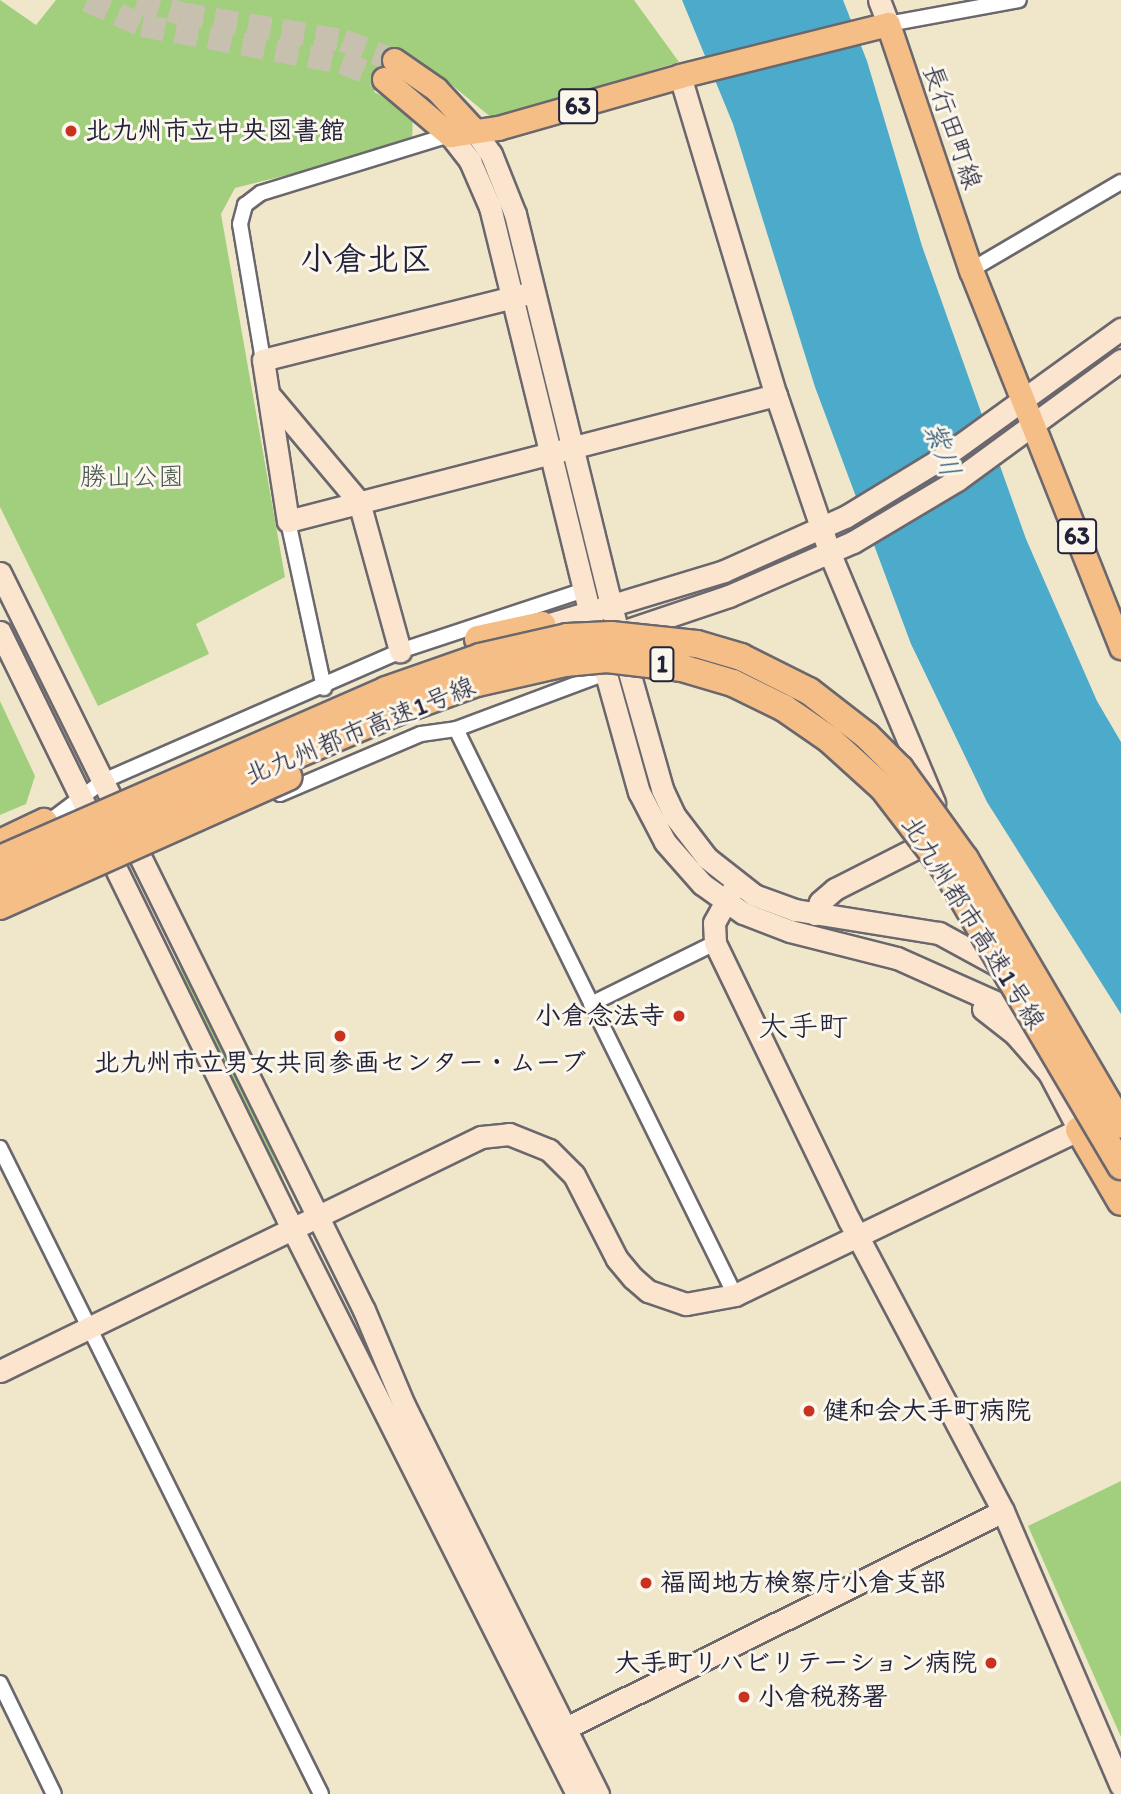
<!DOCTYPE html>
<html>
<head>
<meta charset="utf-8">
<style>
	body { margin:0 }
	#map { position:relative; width:1121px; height:1794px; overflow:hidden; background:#f0e7cb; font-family:Itim,"Klee One",sans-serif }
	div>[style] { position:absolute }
	.green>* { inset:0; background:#a1cf7d }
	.water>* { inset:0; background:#4caacb }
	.primary-tunnel>* { height:23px; margin-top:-11.5px; transform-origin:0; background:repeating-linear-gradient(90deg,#c7c0ae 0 23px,transparent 0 34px) }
	.roads { filter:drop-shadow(2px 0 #6a676d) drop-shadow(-2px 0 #6a676d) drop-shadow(0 2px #6a676d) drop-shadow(0 -2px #6a676d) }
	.street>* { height:14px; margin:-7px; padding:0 7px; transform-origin:7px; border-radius:7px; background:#fff }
	.secondary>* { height:21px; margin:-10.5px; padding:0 10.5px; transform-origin:10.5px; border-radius:10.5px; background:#fbe5cf }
	.primary>* { height:23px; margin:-11.5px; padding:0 11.5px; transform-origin:11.5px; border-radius:11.5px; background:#f6be87 }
	.highway>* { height:26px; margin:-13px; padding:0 13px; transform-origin:13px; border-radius:13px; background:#f6be87 }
	.bridges { filter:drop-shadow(2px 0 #6a676d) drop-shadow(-2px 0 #6a676d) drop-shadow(0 2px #6a676d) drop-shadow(0 -2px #6a676d) }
	.highway-bridge>* { height:26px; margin:-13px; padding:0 13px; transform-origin:13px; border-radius:13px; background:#f6be87 }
	.dots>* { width:19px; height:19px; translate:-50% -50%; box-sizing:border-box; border:4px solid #fbf7ec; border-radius:50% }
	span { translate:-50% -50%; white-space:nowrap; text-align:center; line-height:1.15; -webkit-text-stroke:6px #fbf7ec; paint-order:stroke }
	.shield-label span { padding:2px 5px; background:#fbf7ec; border:2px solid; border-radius:5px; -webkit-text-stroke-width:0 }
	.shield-label { font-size:24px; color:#22223b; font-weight:700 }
	.street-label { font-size:26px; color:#22223b }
	.poi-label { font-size:26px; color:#22223b; font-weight:700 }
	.left { translate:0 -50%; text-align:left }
	.right { translate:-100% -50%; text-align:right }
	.park-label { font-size:26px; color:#48564f }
	.water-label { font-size:28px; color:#335875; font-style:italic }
	.quarter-label { font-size:30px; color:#22223b }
	.district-label { font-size:33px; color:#22223b; font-weight:700 }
</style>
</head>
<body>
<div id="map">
	<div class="green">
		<i style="clip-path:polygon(0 0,36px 25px,56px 0,634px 0,679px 62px,493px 119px,441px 76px,397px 49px,374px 92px,413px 111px,412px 144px,235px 188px,221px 214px,285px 577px,196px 624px,209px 654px,98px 706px,0 507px)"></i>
		<i style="clip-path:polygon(0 701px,35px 776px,26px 804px,0 815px)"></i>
		<i style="clip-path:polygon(148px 888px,233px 1060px,288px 1191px,283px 1193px,198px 1020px,177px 959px,144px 891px)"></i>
		<i style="clip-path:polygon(1121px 1481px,1121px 1737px,1028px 1526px)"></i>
	</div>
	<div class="water">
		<i style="clip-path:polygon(682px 0,843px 0,867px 61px,922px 246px,1026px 539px,1097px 701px,1121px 742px,1121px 1014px,987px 802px,911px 644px,815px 387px,733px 124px)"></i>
	</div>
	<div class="primary-tunnel">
		<i style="left:87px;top:0;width:60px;rotate:24.4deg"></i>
		<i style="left:142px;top:25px;width:203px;rotate:10.5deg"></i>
		<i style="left:342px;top:62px;width:45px;rotate:22deg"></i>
		<i style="left:137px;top:0;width:46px;rotate:16.5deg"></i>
		<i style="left:181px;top:13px;width:164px;rotate:9.5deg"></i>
		<i style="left:343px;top:40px;width:55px;rotate:21.4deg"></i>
	</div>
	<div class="roads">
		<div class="street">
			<i style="left:888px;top:24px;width:133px;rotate:-10.4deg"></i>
			<i style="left:971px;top:270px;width:174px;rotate:-30.4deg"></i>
			<i style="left:263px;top:360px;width:138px;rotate:-99.6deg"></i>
			<i style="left:240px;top:224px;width:20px;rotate:-75deg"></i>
			<i style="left:245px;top:205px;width:20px;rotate:-37deg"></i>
			<i style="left:261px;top:193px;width:198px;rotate:-17.1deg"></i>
			<i style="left:288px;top:521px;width:171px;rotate:77.8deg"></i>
			<i style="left:456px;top:729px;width:631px;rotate:63.76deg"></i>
			<i style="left:280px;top:794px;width:153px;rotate:-23.1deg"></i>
			<i style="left:421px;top:734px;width:35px;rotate:-8deg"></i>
			<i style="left:456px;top:729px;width:160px;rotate:-20.5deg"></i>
			<i style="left:42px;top:827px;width:76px;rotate:-37deg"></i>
			<i style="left:103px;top:781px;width:324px;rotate:-23.6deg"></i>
			<i style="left:400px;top:651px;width:194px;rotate:-18.3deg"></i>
			<i style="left:591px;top:1004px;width:138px;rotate:-26.2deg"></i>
			<i style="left:0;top:1148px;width:721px;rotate:63.58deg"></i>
			<i style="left:0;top:1683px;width:123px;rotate:64.1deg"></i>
		</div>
		<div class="secondary">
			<i style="left:879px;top:0;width:26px;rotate:69deg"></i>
			<i style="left:680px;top:76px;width:333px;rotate:73.3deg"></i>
			<i style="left:776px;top:395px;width:168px;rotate:71.2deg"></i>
			<i style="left:830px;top:554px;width:270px;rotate:67.3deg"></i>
			<i style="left:474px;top:130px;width:29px;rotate:55deg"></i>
			<i style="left:491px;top:154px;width:65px;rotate:68.2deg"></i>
			<i style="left:515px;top:214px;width:431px;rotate:76.2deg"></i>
			<i style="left:618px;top:633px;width:162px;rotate:74.2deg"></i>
			<i style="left:662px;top:789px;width:29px;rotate:65deg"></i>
			<i style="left:674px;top:815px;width:54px;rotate:52.5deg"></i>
			<i style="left:707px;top:858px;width:60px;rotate:38.2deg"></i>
			<i style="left:754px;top:895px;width:44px;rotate:20.1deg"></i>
			<i style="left:795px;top:910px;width:146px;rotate:9.1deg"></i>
			<i style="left:939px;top:933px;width:73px;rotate:28.7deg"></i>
			<i style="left:450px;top:135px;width:33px;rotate:52deg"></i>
			<i style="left:470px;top:161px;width:50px;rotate:66.5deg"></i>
			<i style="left:490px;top:207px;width:448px;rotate:76.2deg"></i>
			<i style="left:597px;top:642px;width:156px;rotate:74.4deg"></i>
			<i style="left:639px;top:792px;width:56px;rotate:62.5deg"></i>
			<i style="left:665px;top:842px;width:56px;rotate:48.6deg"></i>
			<i style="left:702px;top:884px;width:50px;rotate:35.3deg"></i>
			<i style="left:743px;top:913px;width:50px;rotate:21deg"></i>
			<i style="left:790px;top:931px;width:110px;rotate:14.2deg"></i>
			<i style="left:897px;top:958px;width:113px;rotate:24.1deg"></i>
			<i style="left:1000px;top:1004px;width:50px;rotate:39.4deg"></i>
			<i style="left:525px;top:294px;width:270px;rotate:165.9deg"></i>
			<i style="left:263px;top:360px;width:163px;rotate:81.2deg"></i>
			<i style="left:288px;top:521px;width:504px;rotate:-14.48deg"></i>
			<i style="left:271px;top:397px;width:137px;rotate:50deg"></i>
			<i style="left:359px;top:502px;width:155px;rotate:74.6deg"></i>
			<i style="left:0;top:573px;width:822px;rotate:63.72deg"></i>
			<i style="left:364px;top:1310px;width:103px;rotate:67.2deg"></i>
			<i style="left:404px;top:1405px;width:435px;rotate:63.5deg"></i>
			<i style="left:530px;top:630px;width:203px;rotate:-16.9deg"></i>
			<i style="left:724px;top:571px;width:133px;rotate:-24.1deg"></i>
			<i style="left:845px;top:517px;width:114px;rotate:-31.3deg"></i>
			<i style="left:942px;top:458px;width:221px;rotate:-35.8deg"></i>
			<i style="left:0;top:632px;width:653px;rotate:63.91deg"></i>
			<i style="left:287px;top:1218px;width:645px;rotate:63.28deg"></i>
			<i style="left:616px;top:634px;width:119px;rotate:-18.6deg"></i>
			<i style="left:729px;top:596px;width:135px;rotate:-23.5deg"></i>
			<i style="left:853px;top:542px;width:121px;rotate:-30.8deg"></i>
			<i style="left:957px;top:480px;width:203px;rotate:-36.2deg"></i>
			<i style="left:731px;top:892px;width:35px;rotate:119deg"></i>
			<i style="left:714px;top:923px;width:20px;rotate:87deg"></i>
			<i style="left:715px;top:943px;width:308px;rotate:64.2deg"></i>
			<i style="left:849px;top:1220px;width:329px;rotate:62.1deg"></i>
			<i style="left:1003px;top:1511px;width:299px;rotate:66.8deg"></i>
			<i style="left:815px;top:914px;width:13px;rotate:-67deg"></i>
			<i style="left:820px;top:902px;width:20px;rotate:-41deg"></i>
			<i style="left:835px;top:889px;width:106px;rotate:-26.8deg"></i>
			<i style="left:930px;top:841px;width:9px;rotate:-54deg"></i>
			<i style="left:983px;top:1009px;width:41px;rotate:38deg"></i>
			<i style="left:1015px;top:1034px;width:52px;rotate:48.9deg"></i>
			<i style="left:1049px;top:1073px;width:64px;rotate:62.2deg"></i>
			<i style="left:0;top:1371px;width:535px;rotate:-25.94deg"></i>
			<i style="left:481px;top:1137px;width:28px;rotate:-6deg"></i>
			<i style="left:509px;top:1134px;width:43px;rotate:21.8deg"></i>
			<i style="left:549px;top:1150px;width:35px;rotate:45deg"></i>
			<i style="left:574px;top:1175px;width:94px;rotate:62.9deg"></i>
			<i style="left:617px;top:1259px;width:25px;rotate:50deg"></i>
			<i style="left:633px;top:1278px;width:20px;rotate:41deg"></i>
			<i style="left:648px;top:1291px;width:40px;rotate:18.9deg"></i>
			<i style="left:686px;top:1304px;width:50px;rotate:-10.4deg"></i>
			<i style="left:735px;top:1295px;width:396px;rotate:-25.7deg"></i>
			<i style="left:554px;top:1734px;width:501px;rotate:-26.41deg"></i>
		</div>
		<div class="primary">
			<i style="left:394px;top:60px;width:51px;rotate:34.6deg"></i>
			<i style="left:436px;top:89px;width:56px;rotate:47.2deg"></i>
			<i style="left:384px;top:79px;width:87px;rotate:40.3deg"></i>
			<i style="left:450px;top:135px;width:49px;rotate:-8.3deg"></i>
			<i style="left:498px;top:128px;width:189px;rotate:-15.9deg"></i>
			<i style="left:680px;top:76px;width:214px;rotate:-14deg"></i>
			<i style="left:888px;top:24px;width:260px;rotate:71.4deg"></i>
			<i style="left:971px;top:270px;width:406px;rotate:68.3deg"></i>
		</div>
		<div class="highway">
			<i style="left:478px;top:639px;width:66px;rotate:-12.2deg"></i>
			<i style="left:0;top:843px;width:49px;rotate:-25.5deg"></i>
			<i style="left:1079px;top:1130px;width:83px;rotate:59.7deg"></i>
		</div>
	</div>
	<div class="bridges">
		<div class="highway-bridge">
			<i style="left:0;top:859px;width:421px;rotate:-23.6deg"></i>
			<i style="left:386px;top:690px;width:100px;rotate:-19.3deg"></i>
			<i style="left:480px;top:657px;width:89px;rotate:-12.9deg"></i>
			<i style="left:567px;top:637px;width:44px;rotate:-2.6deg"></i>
			<i style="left:611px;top:635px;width:86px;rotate:6deg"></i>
			<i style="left:697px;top:644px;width:46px;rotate:16.5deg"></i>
			<i style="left:741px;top:657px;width:76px;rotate:26.6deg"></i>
			<i style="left:809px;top:691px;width:73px;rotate:37.8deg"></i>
			<i style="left:867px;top:736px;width:47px;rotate:45deg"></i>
			<i style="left:900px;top:769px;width:111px;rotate:54.2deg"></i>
			<i style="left:965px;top:859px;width:308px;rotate:59.6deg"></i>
			<i style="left:0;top:882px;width:429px;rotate:-23.2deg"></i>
			<i style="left:394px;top:713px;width:88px;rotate:-19.9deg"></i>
			<i style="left:477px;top:683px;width:90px;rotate:-12.8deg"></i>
			<i style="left:565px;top:663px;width:42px;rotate:-5.4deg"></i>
			<i style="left:607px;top:659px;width:76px;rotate:6.8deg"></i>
			<i style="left:682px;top:668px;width:53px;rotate:16.4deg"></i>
			<i style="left:733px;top:683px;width:57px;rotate:26.1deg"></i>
			<i style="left:784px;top:708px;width:55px;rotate:34.6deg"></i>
			<i style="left:829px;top:739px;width:73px;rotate:42.2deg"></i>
			<i style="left:883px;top:788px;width:103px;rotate:52.5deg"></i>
			<i style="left:946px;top:870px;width:344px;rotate:59.4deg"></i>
			<i style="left:0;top:906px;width:316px;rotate:-24.1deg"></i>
		</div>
	</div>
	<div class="dots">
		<i style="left:71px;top:131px;background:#c8321e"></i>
		<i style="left:679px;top:1016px;background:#c8321e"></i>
		<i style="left:340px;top:1036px;background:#c8321e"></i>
		<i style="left:809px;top:1411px;background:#c8321e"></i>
		<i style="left:646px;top:1583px;background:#c8321e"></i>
		<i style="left:991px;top:1663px;background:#c8321e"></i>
		<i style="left:744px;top:1697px;background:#c8321e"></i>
	</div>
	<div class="shield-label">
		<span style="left:578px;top:106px">63</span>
		<span style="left:1077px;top:536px">63</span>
		<span style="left:662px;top:664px">1</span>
	</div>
	<div class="street-label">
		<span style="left:952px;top:127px;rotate:71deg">長行田町線</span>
		<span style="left:360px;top:731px;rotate:-22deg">北九州都市高速1号線</span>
		<span style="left:973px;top:923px;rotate:58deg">北九州都市高速1号線</span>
	</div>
	<div class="poi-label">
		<span class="left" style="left:85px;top:131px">北九州市立中央図書館</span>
		<span class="right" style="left:665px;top:1016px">小倉念法寺</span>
		<span style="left:340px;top:1063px">北九州市立男女共同参画センター・ムーブ</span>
		<span class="left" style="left:823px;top:1411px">健和会大手町病院</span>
		<span class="left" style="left:660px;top:1583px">福岡地方検察庁小倉支部</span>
		<span class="right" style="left:977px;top:1663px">大手町リハビリテーション病院</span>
		<span class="left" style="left:758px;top:1697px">小倉税務署</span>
	</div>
	<div class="park-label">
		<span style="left:132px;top:477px">勝山公園</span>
	</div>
	<div class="water-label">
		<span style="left:943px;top:449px;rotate:70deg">紫川</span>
	</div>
	<div class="quarter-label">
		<span style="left:803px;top:1026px">大手町</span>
	</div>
	<div class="district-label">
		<span style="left:366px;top:259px">小倉北区</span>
	</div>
</div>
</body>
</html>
